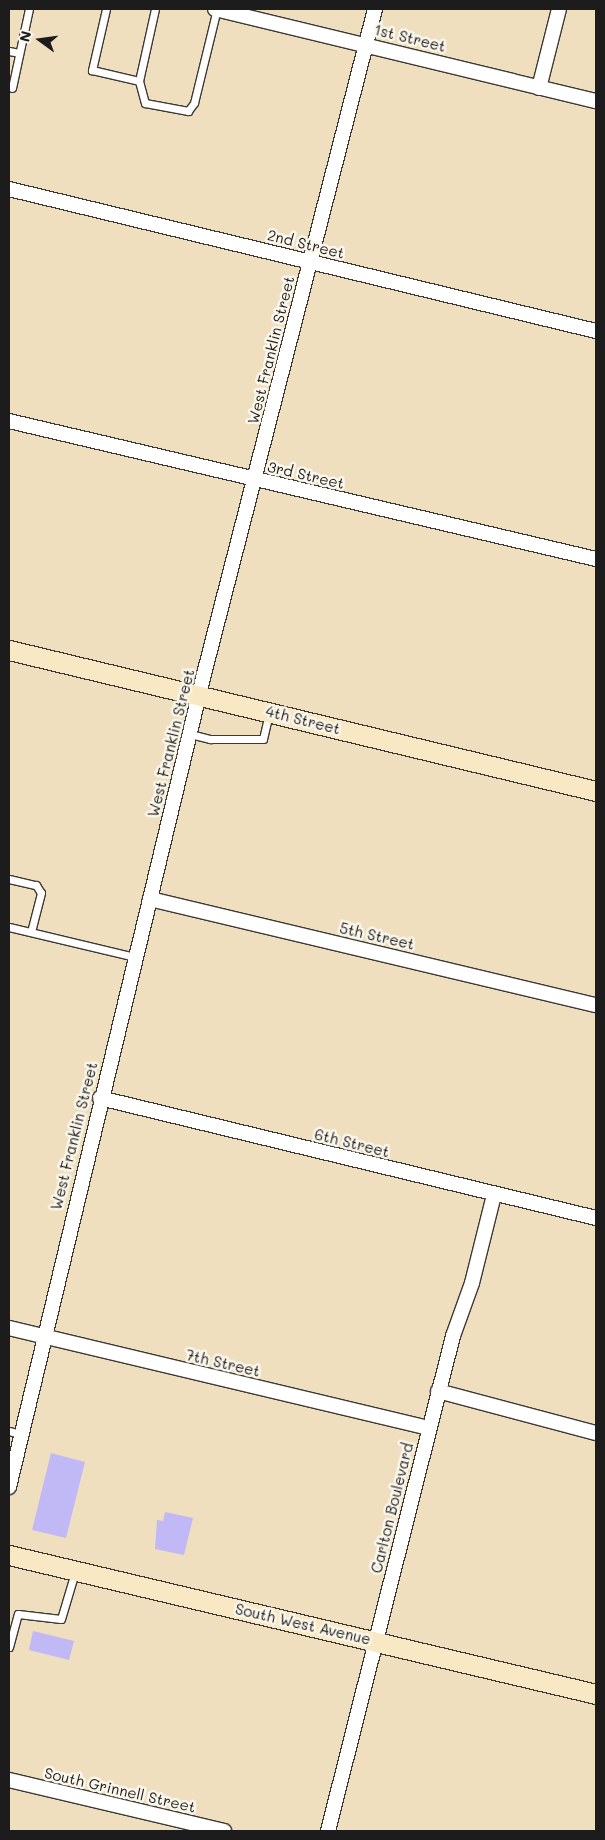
<!DOCTYPE html>
<html>
<head>
<meta charset="utf-8">
<style>
	body { margin:0 }
	#map { position:relative; width:605px; height:1840px; overflow:hidden; background:#efdfbf; font-family:Mali,sans-serif }
	div>[style] { position:absolute }
	.building>* { inset:0; background:#c1b8f6 }
	.roads { filter:drop-shadow(1px 0 #3c3934) drop-shadow(-1px 0 #3c3934) drop-shadow(0 1px #3c3934) drop-shadow(0 -1px #3c3934) }
	.lane>* { height:7px; margin:-3.5px; padding:0 3.5px; transform-origin:3.5px; border-radius:3.5px; background:#fff }
	.street>* { height:14px; margin:-7px; padding:0 7px; transform-origin:7px; border-radius:7px; background:#fff }
	.secondary>* { height:19px; margin:-9.5px; padding:0 9.5px; transform-origin:9.5px; border-radius:9.5px; background:#f8e8c3 }
	span { translate:-50% -50%; white-space:nowrap; text-align:center; line-height:1.15; -webkit-text-stroke:5px #fbf7ec; paint-order:stroke }
	.street-label { font-size:15px; color:#1c1c1c }
	.frame { position:absolute; inset:0; border:10px solid #1c1c1c; pointer-events:none }
	.north { position:absolute; left:15px; top:15px; width:50px; height:50px; -webkit-text-stroke:4px #fbf7ec; paint-order:stroke; rotate:284deg; font-size:14px; font-weight:700; line-height:20px; text-align:center; color:#1c1c1c }
	.north::after { content:''; display:block; margin:auto; width:18px; height:22px; background:#1c1c1c; clip-path:polygon(50% 0,100% 100%,50% 72%,0 100%) }
</style>
</head>
<body>
<div id="map">
	<div class="building">
		<i style="clip-path:polygon(51px 1453px,85px 1462px,66px 1538px,32px 1530px)"></i>
		<i style="clip-path:polygon(165px 1512px,193px 1518px,184px 1555px,155px 1549px,157px 1520px,163px 1521px)"></i>
		<i style="clip-path:polygon(33px 1631px,74px 1641px,69px 1660px,29px 1650px)"></i>
	</div>
	<div class="roads">
		<div class="lane">
			<i style="left:106px;top:9px;width:63px;rotate:102.9deg"></i>
			<i style="left:92px;top:70px;width:48px;rotate:13.2deg"></i>
			<i style="left:139px;top:81px;width:74px;rotate:-77.5deg"></i>
			<i style="left:9px;top:51px;width:10px;rotate:11deg"></i>
			<i style="left:139px;top:81px;width:23px;rotate:75deg"></i>
			<i style="left:145px;top:103px;width:44px;rotate:10.5deg"></i>
			<i style="left:188px;top:111px;width:10px;rotate:-53deg"></i>
			<i style="left:194px;top:103px;width:97px;rotate:-76.3deg"></i>
			<i style="left:12px;top:88px;width:81px;rotate:-77.9deg"></i>
			<i style="left:190px;top:734px;width:21px;rotate:14deg"></i>
			<i style="left:210px;top:739px;width:53px"></i>
			<i style="left:263px;top:739px;width:26px;rotate:-77deg"></i>
			<i style="left:9px;top:879px;width:28px;rotate:13deg"></i>
			<i style="left:36px;top:885px;width:9px;rotate:58deg"></i>
			<i style="left:41px;top:893px;width:40px;rotate:104.4deg"></i>
			<i style="left:9px;top:927px;width:130px;rotate:13.4deg"></i>
			<i style="left:9px;top:1431px;width:11px;rotate:15deg"></i>
			<i style="left:9px;top:1647px;width:34px;rotate:-75deg"></i>
			<i style="left:18px;top:1614px;width:43px;rotate:6.6deg"></i>
			<i style="left:61px;top:1619px;width:49px;rotate:-73.4deg"></i>
		</div>
		<div class="street">
			<i style="left:215px;top:9px;width:392px;rotate:13.6deg"></i>
			<i style="left:539px;top:88px;width:81px;rotate:-75.8deg"></i>
			<i style="left:9px;top:189px;width:604px;rotate:13.6deg"></i>
			<i style="left:9px;top:421px;width:603px;rotate:13.23deg"></i>
			<i style="left:150px;top:899px;width:458px;rotate:13.4deg"></i>
			<i style="left:100px;top:1098px;width:510px;rotate:13.6deg"></i>
			<i style="left:9px;top:1328px;width:432px;rotate:13.4deg"></i>
			<i style="left:438px;top:1391px;width:163px;rotate:14.9deg"></i>
			<i style="left:9px;top:1487px;width:832px;rotate:-76.51deg"></i>
			<i style="left:203px;top:678px;width:691px;rotate:-75.58deg"></i>
			<i style="left:9px;top:1780px;width:221px;rotate:13.3deg"></i>
			<i style="left:328px;top:1831px;width:511px;rotate:-75.83deg"></i>
			<i style="left:453px;top:1336px;width:56px;rotate:-70.3deg"></i>
			<i style="left:472px;top:1283px;width:91px;rotate:-76deg"></i>
		</div>
		<div class="secondary">
			<i style="left:9px;top:650px;width:604px;rotate:13.51deg"></i>
			<i style="left:9px;top:1555px;width:603px;rotate:13.32deg"></i>
		</div>
	</div>
	<div class="street-label">
		<span style="left:410px;top:38px;rotate:14deg">1st Street</span>
		<span style="left:306px;top:244px;rotate:14deg">2nd Street</span>
		<span style="left:271px;top:350px;rotate:-76deg">West Franklin Street</span>
		<span style="left:306px;top:475px;rotate:13deg">3rd Street</span>
		<span style="left:303px;top:720px;rotate:14deg">4th Street</span>
		<span style="left:171px;top:743px;rotate:-76deg">West Franklin Street</span>
		<span style="left:377px;top:936px;rotate:13deg">5th Street</span>
		<span style="left:74px;top:1136px;rotate:-76deg">West Franklin Street</span>
		<span style="left:352px;top:1143px;rotate:14deg">6th Street</span>
		<span style="left:223px;top:1363px;rotate:13deg">7th Street</span>
		<span style="left:392px;top:1508px;rotate:-76deg">Carlton Boulevard</span>
		<span style="left:303px;top:1624px;rotate:13deg">South West Avenue</span>
		<span style="left:120px;top:1790px;rotate:13deg">South Grinnell Street</span>
	</div>
	<div class="frame"></div>
	<div class="north">N</div>
</div>
</body>
</html>
